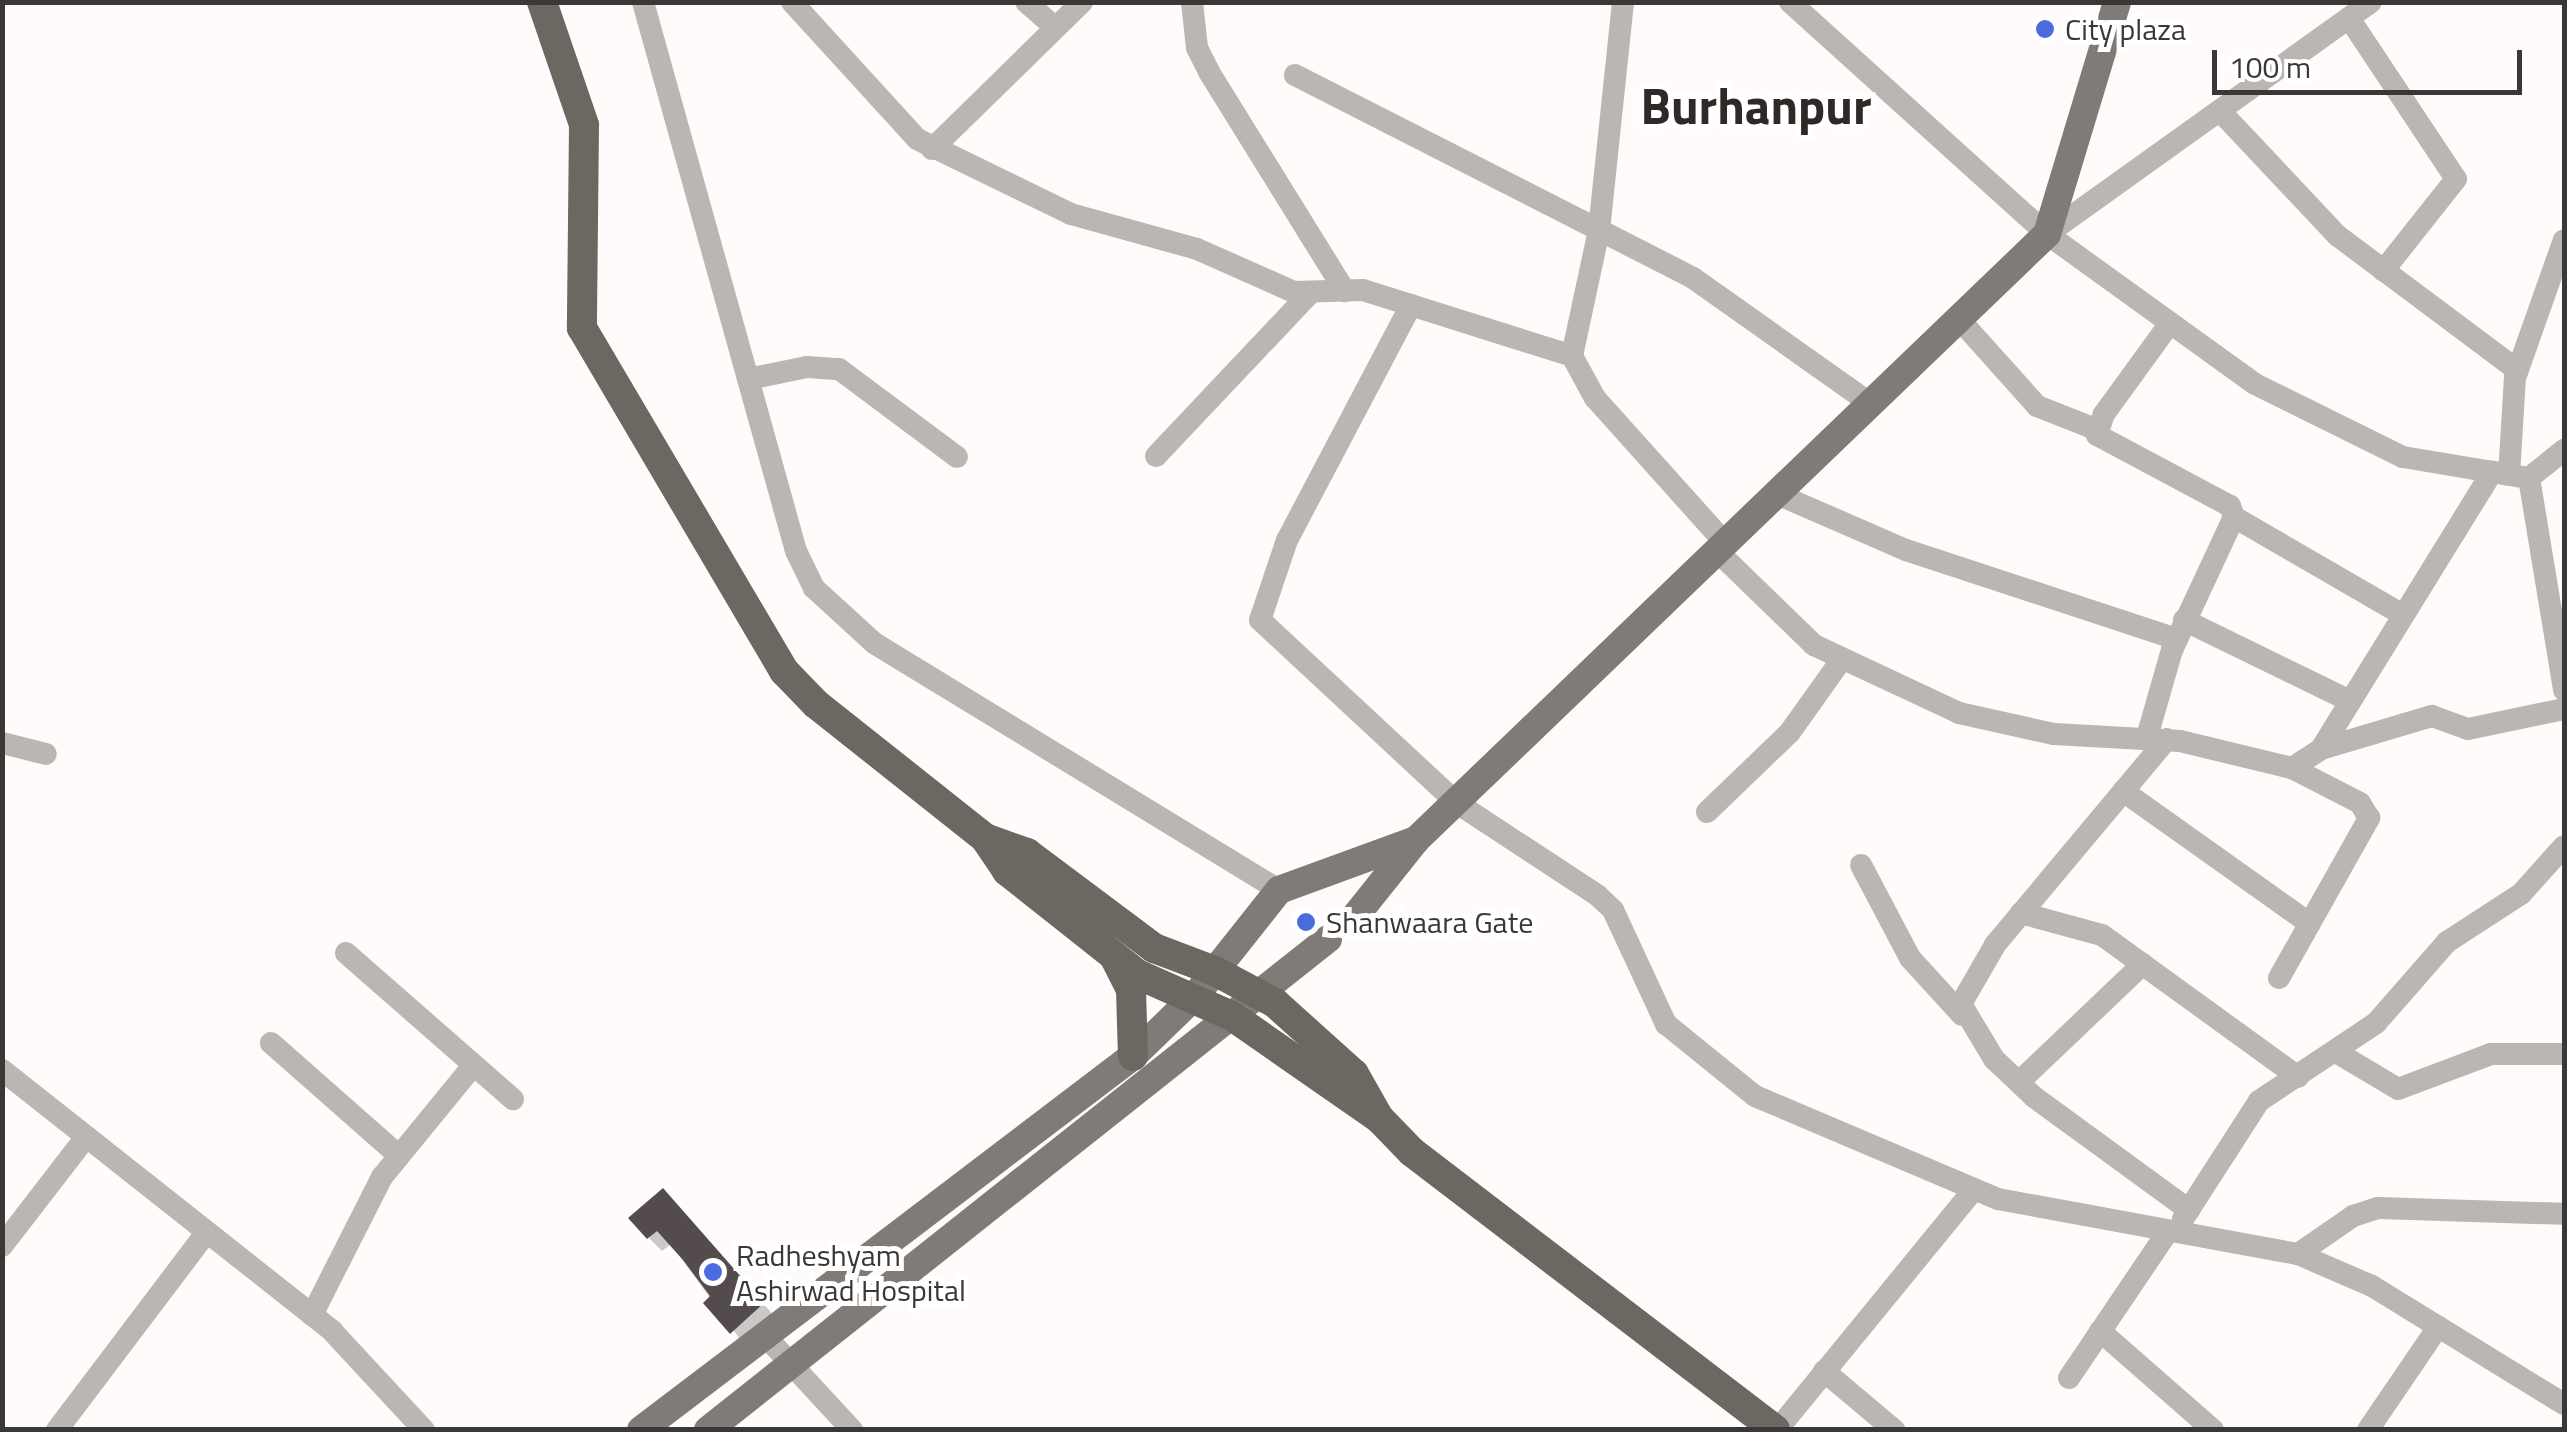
<!DOCTYPE html>
<html>
<head>
<meta charset="utf-8">
<style>
	body { margin:0 }
	#map { position:relative; width:2567px; height:1432px; overflow:hidden; background:#fefbfa; font-family:"Titillium Web",sans-serif }
	div>[style] { position:absolute }
	.shadow>* { inset:0; background:#0003 }
	.building>* { inset:0; background:#534b4c }
	.minor>* { height:22px; margin:-11px; padding:0 11px; transform-origin:11px; border-radius:11px; background:#b9b6b3 }
	.major>* { height:28px; margin:-14px; padding:0 14px; transform-origin:14px; border-radius:14px; background:#817b77 }
	.highway>* { height:30px; margin:-15px; padding:0 15px; transform-origin:15px; border-radius:15px; background:#6d6762 }
	.dots>* { width:28px; height:28px; translate:-50% -50%; box-sizing:border-box; border:5px solid #fff; border-radius:50% }
	span { translate:-50% -50%; white-space:nowrap; text-align:center; line-height:1.15; -webkit-text-stroke:10px #fff; paint-order:stroke }
	.poi-label { font-size:30px; color:#3b3736 }
	.left { translate:0 -50%; text-align:left }
	.town-label { font-size:50px; color:#2f2826; font-weight:700 }
	.frame { position:absolute; inset:0; border:5px solid #3b3736; pointer-events:none }
	.scale { position:absolute; left:2212px; top:50px; width:310px; height:45px; box-sizing:border-box; border:5px solid #3b3736; border-top:0; padding-left:12px; font-size:30px; line-height:35px; white-space:nowrap; color:#3b3736; -webkit-text-stroke:8px #fff; paint-order:stroke }
</style>
</head>
<body>
<div id="map">
	<div class="shadow">
		<i style="clip-path:polygon(676px 1205px,776px 1318px,745px 1346px,671px 1244px,662px 1251px,649px 1238px)"></i>
	</div>
	<div class="building">
		<i style="clip-path:polygon(663px 1188px,764px 1303px,730px 1334px,703px 1303px,710px 1296px,683px 1260px,657px 1231px,647px 1239px,628px 1218px)"></i>
	</div>
	<div class="minor">
		<i style="left:643px;top:2px;width:570px;rotate:74.43deg"></i>
		<i style="left:796px;top:551px;width:41px;rotate:64.1deg"></i>
		<i style="left:814px;top:588px;width:81px;rotate:42.5deg"></i>
		<i style="left:874px;top:643px;width:474px;rotate:31.4deg"></i>
		<i style="left:792px;top:2px;width:185px;rotate:47.6deg"></i>
		<i style="left:917px;top:139px;width:171px;rotate:26deg"></i>
		<i style="left:1071px;top:214px;width:131px;rotate:15.5deg"></i>
		<i style="left:1197px;top:249px;width:106px;rotate:23.9deg"></i>
		<i style="left:1294px;top:292px;width:69px;rotate:-1.7deg"></i>
		<i style="left:1363px;top:290px;width:219px;rotate:17.5deg"></i>
		<i style="left:1026px;top:2px;width:38px;rotate:41deg"></i>
		<i style="left:1192px;top:2px;width:46px;rotate:83.8deg"></i>
		<i style="left:1197px;top:48px;width:27px;rotate:63deg"></i>
		<i style="left:1209px;top:72px;width:258px;rotate:58.2deg"></i>
		<i style="left:1623px;top:2px;width:229px;rotate:96deg"></i>
		<i style="left:1599px;top:230px;width:129px;rotate:102.1deg"></i>
		<i style="left:1572px;top:356px;width:48px;rotate:61.3deg"></i>
		<i style="left:1595px;top:398px;width:196px;rotate:48.1deg"></i>
		<i style="left:1790px;top:2px;width:346px;rotate:42.1deg"></i>
		<i style="left:2047px;top:234px;width:256px;rotate:35.8deg"></i>
		<i style="left:2255px;top:384px;width:165px;rotate:26.3deg"></i>
		<i style="left:2403px;top:457px;width:128px;rotate:9.5deg"></i>
		<i style="left:2529px;top:478px;width:45px;rotate:-38.7deg"></i>
		<i style="left:2349px;top:18px;width:193px;rotate:56.4deg"></i>
		<i style="left:2456px;top:179px;width:117px;rotate:128.4deg"></i>
		<i style="left:1295px;top:75px;width:447px;rotate:27deg"></i>
		<i style="left:1693px;top:278px;width:218px;rotate:35.3deg"></i>
		<i style="left:2220px;top:111px;width:172px;rotate:46.7deg"></i>
		<i style="left:2338px;top:236px;width:224px;rotate:36.8deg"></i>
		<i style="left:932px;top:149px;width:210px;rotate:-44.4deg"></i>
		<i style="left:2047px;top:234px;width:398px;rotate:-35.6deg"></i>
		<i style="left:1411px;top:305px;width:266px;rotate:117.8deg"></i>
		<i style="left:1287px;top:540px;width:84px;rotate:108.6deg"></i>
		<i style="left:1260px;top:620px;width:269px;rotate:42.9deg"></i>
		<i style="left:1457px;top:803px;width:168px;rotate:33.3deg"></i>
		<i style="left:1597px;top:895px;width:22px;rotate:43deg"></i>
		<i style="left:1613px;top:910px;width:126px;rotate:65.1deg"></i>
		<i style="left:1666px;top:1024px;width:114px;rotate:39deg"></i>
		<i style="left:1755px;top:1096px;width:264px;rotate:23deg"></i>
		<i style="left:1998px;top:1199px;width:305px;rotate:10.4deg"></i>
		<i style="left:2298px;top:1254px;width:67px;rotate:-34.6deg"></i>
		<i style="left:2353px;top:1216px;width:26px;rotate:-18deg"></i>
		<i style="left:2378px;top:1208px;width:186px;rotate:1.8deg"></i>
		<i style="left:1959px;top:319px;width:117px;rotate:48.1deg"></i>
		<i style="left:2037px;top:406px;width:66px;rotate:21.5deg"></i>
		<i style="left:748px;top:379px;width:60px;rotate:-11.5deg"></i>
		<i style="left:807px;top:367px;width:32px;rotate:4deg"></i>
		<i style="left:839px;top:369px;width:147px;rotate:36.7deg"></i>
		<i style="left:1156px;top:456px;width:221px;rotate:-46.6deg"></i>
		<i style="left:2509px;top:475px;width:97px;rotate:-86.5deg"></i>
		<i style="left:2515px;top:378px;width:146px;rotate:-70.5deg"></i>
		<i style="left:2529px;top:478px;width:215px;rotate:80.6deg"></i>
		<i style="left:1777px;top:494px;width:141px;rotate:23.5deg"></i>
		<i style="left:1906px;top:550px;width:284px;rotate:18.2deg"></i>
		<i style="left:2234px;top:517px;width:195px;rotate:30.1deg"></i>
		<i style="left:1718px;top:552px;width:134px;rotate:44.1deg"></i>
		<i style="left:1814px;top:645px;width:160px;rotate:25.1deg"></i>
		<i style="left:1959px;top:713px;width:97px;rotate:12.5deg"></i>
		<i style="left:2054px;top:734px;width:126px;rotate:3.2deg"></i>
		<i style="left:2180px;top:741px;width:115px;rotate:13.6deg"></i>
		<i style="left:2292px;top:768px;width:35px;rotate:-33deg"></i>
		<i style="left:2321px;top:749px;width:326px;rotate:-58.3deg"></i>
		<i style="left:2184px;top:620px;width:185px;rotate:26deg"></i>
		<i style="left:2147px;top:737px;width:91px;rotate:-74deg"></i>
		<i style="left:2172px;top:650px;width:147px;rotate:-65deg"></i>
		<i style="left:2234px;top:517px;width:12px;rotate:-110deg"></i>
		<i style="left:2230px;top:506px;width:151px;rotate:-151.9deg"></i>
		<i style="left:2097px;top:435px;width:22px;rotate:-72deg"></i>
		<i style="left:2104px;top:414px;width:112px;rotate:-54deg"></i>
		<i style="left:2167px;top:739px;width:268px;rotate:129.9deg"></i>
		<i style="left:1995px;top:945px;width:68px;rotate:120deg"></i>
		<i style="left:1961px;top:1004px;width:64px;rotate:59deg"></i>
		<i style="left:1994px;top:1059px;width:55px;rotate:43.5deg"></i>
		<i style="left:2034px;top:1097px;width:192px;rotate:36.1deg"></i>
		<i style="left:2px;top:743px;width:45px;rotate:14deg"></i>
		<i style="left:2321px;top:749px;width:116px;rotate:-16.6deg"></i>
		<i style="left:2432px;top:716px;width:38px;rotate:20deg"></i>
		<i style="left:2468px;top:729px;width:98px;rotate:-11.8deg"></i>
		<i style="left:2123px;top:791px;width:229px;rotate:35.4deg"></i>
		<i style="left:1707px;top:812px;width:115px;rotate:-43.9deg"></i>
		<i style="left:1790px;top:732px;width:90px;rotate:-54.5deg"></i>
		<i style="left:1861px;top:865px;width:105px;rotate:62.2deg"></i>
		<i style="left:1910px;top:958px;width:77px;rotate:47.6deg"></i>
		<i style="left:2021px;top:913px;width:84px;rotate:15.2deg"></i>
		<i style="left:2102px;top:935px;width:242px;rotate:35.9deg"></i>
		<i style="left:346px;top:953px;width:222px;rotate:41.2deg"></i>
		<i style="left:2279px;top:978px;width:184px;rotate:-60.6deg"></i>
		<i style="left:2369px;top:818px;width:17px;rotate:-121deg"></i>
		<i style="left:2360px;top:803px;width:76px;rotate:-152.8deg"></i>
		<i style="left:271px;top:1043px;width:169px;rotate:41.4deg"></i>
		<i style="left:2336px;top:1052px;width:72px;rotate:30.8deg"></i>
		<i style="left:2398px;top:1089px;width:99px;rotate:-20.6deg"></i>
		<i style="left:2491px;top:1054px;width:73px"></i>
		<i style="left:2px;top:1070px;width:421px;rotate:38.3deg"></i>
		<i style="left:332px;top:1331px;width:135px;rotate:47.1deg"></i>
		<i style="left:2019px;top:1082px;width:171px;rotate:-43.6deg"></i>
		<i style="left:2183px;top:1219px;width:140px;rotate:-57.2deg"></i>
		<i style="left:2259px;top:1101px;width:141px;rotate:-33.7deg"></i>
		<i style="left:2376px;top:1023px;width:108px;rotate:-48.8deg"></i>
		<i style="left:2447px;top:942px;width:88px;rotate:-33deg"></i>
		<i style="left:2521px;top:894px;width:64px;rotate:-48.1deg"></i>
		<i style="left:2px;top:1246px;width:138px;rotate:-52.4deg"></i>
		<i style="left:2298px;top:1254px;width:81px;rotate:23.4deg"></i>
		<i style="left:2372px;top:1286px;width:225px;rotate:31.6deg"></i>
		<i style="left:312px;top:1315px;width:155px;rotate:-63.1deg"></i>
		<i style="left:382px;top:1177px;width:144px;rotate:-50.7deg"></i>
		<i style="left:2100px;top:1331px;width:150px;rotate:41.2deg"></i>
		<i style="left:766px;top:1337px;width:127px;rotate:47.2deg"></i>
		<i style="left:1824px;top:1371px;width:92px;rotate:40.1deg"></i>
		<i style="left:2069px;top:1378px;width:174px;rotate:-56deg"></i>
		<i style="left:57px;top:1430px;width:248px;rotate:-52.9deg"></i>
		<i style="left:1777px;top:1430px;width:311px;rotate:-50.7deg"></i>
		<i style="left:2368px;top:1430px;width:125px;rotate:-55.8deg"></i>
	</div>
	<div class="major">
		<i style="left:1353px;top:919px;width:101px;rotate:-51.4deg"></i>
		<i style="left:1416px;top:840px;width:875px;rotate:-43.84deg"></i>
		<i style="left:2047px;top:234px;width:242px;rotate:-73.2deg"></i>
		<i style="left:641px;top:1430px;width:618px;rotate:-37.24deg"></i>
		<i style="left:1133px;top:1056px;width:86px;rotate:-44.1deg"></i>
		<i style="left:1195px;top:996px;width:135px;rotate:-51.6deg"></i>
		<i style="left:1279px;top:890px;width:146px;rotate:-20.1deg"></i>
		<i style="left:708px;top:1430px;width:791px;rotate:-38.38deg"></i>
	</div>
	<div class="highway">
		<i style="left:542px;top:2px;width:130px;rotate:71.1deg"></i>
		<i style="left:584px;top:125px;width:203px;rotate:90.6deg"></i>
		<i style="left:582px;top:328px;width:398px;rotate:59.5deg"></i>
		<i style="left:784px;top:671px;width:46px;rotate:45.9deg"></i>
		<i style="left:816px;top:704px;width:216px;rotate:38.4deg"></i>
		<i style="left:985px;top:838px;width:40px;rotate:56deg"></i>
		<i style="left:1007px;top:871px;width:166px;rotate:38.4deg"></i>
		<i style="left:1137px;top:974px;width:104px;rotate:23.9deg"></i>
		<i style="left:1232px;top:1016px;width:179px;rotate:34.8deg"></i>
		<i style="left:985px;top:838px;width:45px;rotate:19.7deg"></i>
		<i style="left:1027px;top:853px;width:159px;rotate:36.8deg"></i>
		<i style="left:1154px;top:948px;width:65px;rotate:20.7deg"></i>
		<i style="left:1215px;top:971px;width:68px;rotate:28.1deg"></i>
		<i style="left:1275px;top:1003px;width:106px;rotate:41.9deg"></i>
		<i style="left:1354px;top:1074px;width:51px;rotate:60.4deg"></i>
		<i style="left:1379px;top:1118px;width:47px;rotate:45.9deg"></i>
		<i style="left:1412px;top:1152px;width:457px;rotate:37.4deg"></i>
		<i style="left:1115px;top:958px;width:36px;rotate:63deg"></i>
		<i style="left:1131px;top:990px;width:66px;rotate:88.3deg"></i>
	</div>
	<div class="dots">
		<i style="left:2045px;top:29px;background:#4b6cdf"></i>
		<i style="left:1306px;top:922px;background:#4b6cdf"></i>
		<i style="left:713px;top:1272px;background:#4b6cdf"></i>
	</div>
	<div class="poi-label">
		<span class="left" style="left:2065px;top:29px">City plaza</span>
		<span class="left" style="left:1326px;top:922px">Shanwaara Gate</span>
		<span class="left" style="left:736px;top:1272px">Radheshyam<br>Ashirwad Hospital</span>
	</div>
	<div class="town-label">
		<span style="left:1756px;top:106px">Burhanpur</span>
	</div>
	<div class="frame"></div>
	<div class="scale">100 m</div>
</div>
</body>
</html>
